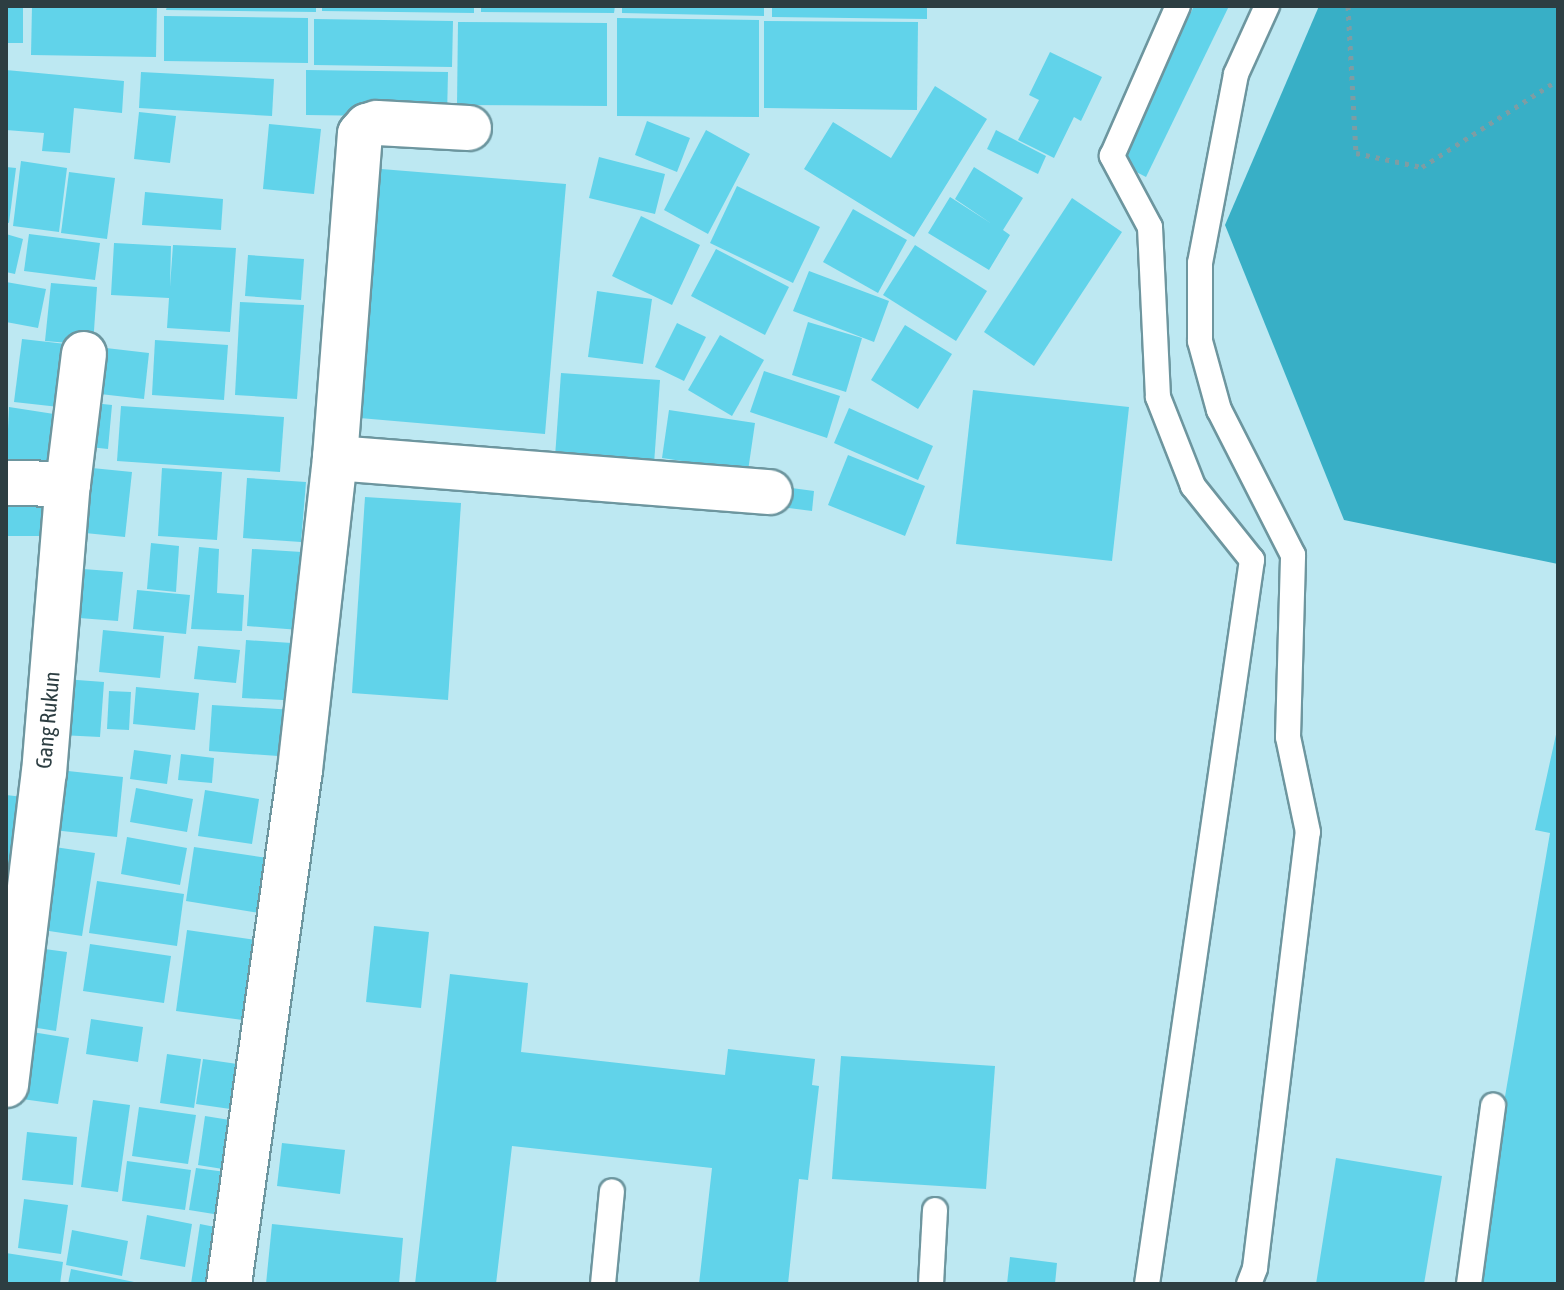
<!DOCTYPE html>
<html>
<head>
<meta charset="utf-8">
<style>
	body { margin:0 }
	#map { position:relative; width:1564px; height:1290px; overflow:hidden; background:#bde8f2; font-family:"Asap Condensed",sans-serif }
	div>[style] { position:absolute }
	.forest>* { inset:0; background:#38afc6 }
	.building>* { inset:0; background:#61d3ea }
	.path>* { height:5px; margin-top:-2.5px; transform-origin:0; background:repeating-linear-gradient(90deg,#7d9da4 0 4px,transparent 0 10px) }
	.roads { filter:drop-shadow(2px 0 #6d969f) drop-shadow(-2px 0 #6d969f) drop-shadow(0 2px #6d969f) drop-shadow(0 -2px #6d969f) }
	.service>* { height:24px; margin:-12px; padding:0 12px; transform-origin:12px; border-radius:12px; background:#fff }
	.minor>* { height:44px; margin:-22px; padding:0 22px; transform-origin:22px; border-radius:22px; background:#fff }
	span { translate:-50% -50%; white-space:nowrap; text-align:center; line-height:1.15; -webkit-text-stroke:6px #fff; paint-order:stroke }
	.street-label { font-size:22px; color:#2d3e42 }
	.frame { position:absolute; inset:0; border:8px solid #2d3e42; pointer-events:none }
</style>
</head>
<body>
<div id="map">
	<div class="forest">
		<i style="clip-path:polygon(1319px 6px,1558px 6px,1558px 564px,1344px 520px,1225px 225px)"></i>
	</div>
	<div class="building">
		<i style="clip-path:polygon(6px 6px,23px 6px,23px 43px,6px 43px)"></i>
		<i style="clip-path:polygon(32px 6px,157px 6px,156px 57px,31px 55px)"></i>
		<i style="clip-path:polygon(167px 6px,316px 6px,316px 12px,166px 10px)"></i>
		<i style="clip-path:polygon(322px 6px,474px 6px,474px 13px,322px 11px)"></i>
		<i style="clip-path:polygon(481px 6px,615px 6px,614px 13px,481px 12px)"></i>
		<i style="clip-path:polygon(622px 6px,764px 6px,764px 16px,622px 13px)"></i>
		<i style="clip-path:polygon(772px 6px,927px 6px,927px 19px,772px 17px)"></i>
		<i style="clip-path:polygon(1194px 6px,1229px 6px,1146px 177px,1117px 162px)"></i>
		<i style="clip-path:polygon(164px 16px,308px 18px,308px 63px,164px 61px)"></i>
		<i style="clip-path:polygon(617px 18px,759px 20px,759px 117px,617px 116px)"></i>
		<i style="clip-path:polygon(314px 19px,453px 21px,452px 67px,314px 65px)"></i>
		<i style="clip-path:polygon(764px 21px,918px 22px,917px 110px,764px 108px)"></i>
		<i style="clip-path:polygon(458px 22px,607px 23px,607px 106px,457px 105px)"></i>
		<i style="clip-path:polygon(1050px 52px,1102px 77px,1081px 121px,1074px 117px,1054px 158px,1018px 140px,1039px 100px,1029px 95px)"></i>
		<i style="clip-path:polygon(6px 70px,124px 81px,122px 113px,74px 108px,70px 153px,42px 151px,44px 133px,6px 130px)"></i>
		<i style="clip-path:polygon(306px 70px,448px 72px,447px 117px,306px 115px)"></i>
		<i style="clip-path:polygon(141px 72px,274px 79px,272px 116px,139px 108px)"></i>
		<i style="clip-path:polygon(935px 86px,987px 119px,914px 237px,804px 169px,833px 122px,891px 158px)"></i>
		<i style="clip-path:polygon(139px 112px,176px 116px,170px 163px,134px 159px)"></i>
		<i style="clip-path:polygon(647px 121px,690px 138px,677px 172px,635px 155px)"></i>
		<i style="clip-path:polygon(269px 124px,321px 129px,314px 194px,263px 189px)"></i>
		<i style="clip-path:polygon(706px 130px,750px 154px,708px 234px,664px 210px)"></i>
		<i style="clip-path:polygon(996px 130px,1046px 156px,1038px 174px,987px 149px)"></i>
		<i style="clip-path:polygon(599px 157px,665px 174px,655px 214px,589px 198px)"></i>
		<i style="clip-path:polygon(21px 161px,67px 168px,59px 232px,13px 226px)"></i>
		<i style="clip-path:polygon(6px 167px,16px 168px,9px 223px,6px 222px)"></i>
		<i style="clip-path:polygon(974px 167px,1023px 198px,1003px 230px,1010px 235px,989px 270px,928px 233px,950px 197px,992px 224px,955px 199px)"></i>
		<i style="clip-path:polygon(369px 168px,566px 184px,545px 434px,348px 417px)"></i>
		<i style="clip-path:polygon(69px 172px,115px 178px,107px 239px,61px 233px)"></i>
		<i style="clip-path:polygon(737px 186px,820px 227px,793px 283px,710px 243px)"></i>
		<i style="clip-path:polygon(145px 192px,223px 199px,221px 230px,142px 225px)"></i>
		<i style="clip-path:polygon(1072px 198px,1122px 232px,1034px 366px,984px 332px)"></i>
		<i style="clip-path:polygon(853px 209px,907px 240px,878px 293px,823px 262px)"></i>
		<i style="clip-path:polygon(641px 216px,700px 245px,672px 305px,612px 276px)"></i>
		<i style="clip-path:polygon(6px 234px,23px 239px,15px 274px,6px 272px)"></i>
		<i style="clip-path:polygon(29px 234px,100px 243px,95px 280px,24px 271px)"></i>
		<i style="clip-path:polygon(114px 243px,171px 246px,170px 287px,173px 245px,236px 248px,230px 332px,167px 328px,169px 298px,111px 295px)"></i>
		<i style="clip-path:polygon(915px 245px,987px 291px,956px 341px,883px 295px)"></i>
		<i style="clip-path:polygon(716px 249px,789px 287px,765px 335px,691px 296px)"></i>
		<i style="clip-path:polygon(248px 255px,304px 259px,301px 300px,245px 296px)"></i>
		<i style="clip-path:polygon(809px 271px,889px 301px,874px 342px,793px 311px)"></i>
		<i style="clip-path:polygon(6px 282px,46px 289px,38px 328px,6px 322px)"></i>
		<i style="clip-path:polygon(51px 283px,97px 287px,93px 345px,45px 341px)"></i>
		<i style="clip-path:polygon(597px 291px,652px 299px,643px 364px,588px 357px)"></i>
		<i style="clip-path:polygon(240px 302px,304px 305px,297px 399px,235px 395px)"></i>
		<i style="clip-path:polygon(808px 322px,862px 338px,846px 392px,792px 375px)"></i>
		<i style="clip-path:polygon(677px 323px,706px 337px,684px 381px,655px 367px)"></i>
		<i style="clip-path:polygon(905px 325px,952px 354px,918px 409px,871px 380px)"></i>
		<i style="clip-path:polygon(720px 335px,764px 360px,732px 416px,688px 390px)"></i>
		<i style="clip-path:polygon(22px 339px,66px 344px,59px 407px,14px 402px)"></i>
		<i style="clip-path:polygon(155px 340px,228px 345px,224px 400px,152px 395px)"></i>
		<i style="clip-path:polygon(106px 348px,149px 353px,144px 399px,100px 394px)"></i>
		<i style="clip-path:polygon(764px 371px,840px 396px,827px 438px,750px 412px)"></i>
		<i style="clip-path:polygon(561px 373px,660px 380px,654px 464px,555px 457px)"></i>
		<i style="clip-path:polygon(973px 390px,1129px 407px,1112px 561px,956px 544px)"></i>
		<i style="clip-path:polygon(84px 402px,112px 405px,108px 449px,80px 446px)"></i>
		<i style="clip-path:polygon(121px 406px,284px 417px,280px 472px,117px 461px)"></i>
		<i style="clip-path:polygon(9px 407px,54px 414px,44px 480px,6px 474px)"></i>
		<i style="clip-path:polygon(849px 408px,933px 446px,918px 480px,834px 443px)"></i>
		<i style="clip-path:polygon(669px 410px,755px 423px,748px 471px,662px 458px)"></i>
		<i style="clip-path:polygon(848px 455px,925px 486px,905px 536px,828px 505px)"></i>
		<i style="clip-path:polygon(82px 467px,132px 472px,125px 537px,75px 532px)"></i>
		<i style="clip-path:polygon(162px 468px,222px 472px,217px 540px,158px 536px)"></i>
		<i style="clip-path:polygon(247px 478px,306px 482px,301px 542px,243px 538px)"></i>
		<i style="clip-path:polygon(784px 487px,814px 491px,812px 511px,781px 507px)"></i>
		<i style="clip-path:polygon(6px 490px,57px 490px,57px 536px,6px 536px)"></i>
		<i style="clip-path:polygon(365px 497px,461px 503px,448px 700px,352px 693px)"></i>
		<i style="clip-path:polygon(151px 543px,179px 546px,176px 592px,147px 589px)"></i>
		<i style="clip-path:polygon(199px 547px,219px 549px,217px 593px,244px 595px,242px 631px,191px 629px)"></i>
		<i style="clip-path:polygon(252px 549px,318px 553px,313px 631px,247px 626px)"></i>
		<i style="clip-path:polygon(83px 569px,123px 572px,118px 621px,79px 618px)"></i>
		<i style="clip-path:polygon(137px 590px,190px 595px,186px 634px,133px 629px)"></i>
		<i style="clip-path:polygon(103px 630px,164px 636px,160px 678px,99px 672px)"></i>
		<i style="clip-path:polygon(246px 640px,307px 644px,303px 701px,242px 698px)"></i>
		<i style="clip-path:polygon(198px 646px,240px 650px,236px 683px,194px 679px)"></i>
		<i style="clip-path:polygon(64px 679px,104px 682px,100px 737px,60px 735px)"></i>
		<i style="clip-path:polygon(136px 687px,199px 693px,195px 730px,133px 724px)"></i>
		<i style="clip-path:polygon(109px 691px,131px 692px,129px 730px,107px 729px)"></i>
		<i style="clip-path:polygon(212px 705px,295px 710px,292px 757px,209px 751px)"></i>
		<i style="clip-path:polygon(1557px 730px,1558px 1284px,1473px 1284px,1550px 833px,1535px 830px)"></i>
		<i style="clip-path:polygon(134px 750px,171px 755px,167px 784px,130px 779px)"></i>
		<i style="clip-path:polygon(181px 754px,214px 758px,212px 783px,178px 780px)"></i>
		<i style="clip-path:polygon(59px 770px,123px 777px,117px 837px,53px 830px)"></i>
		<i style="clip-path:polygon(136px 788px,193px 799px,187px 832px,130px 822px)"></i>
		<i style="clip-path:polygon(205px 790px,259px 799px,252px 844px,198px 836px)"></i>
		<i style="clip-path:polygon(6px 795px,32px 798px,6px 1033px)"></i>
		<i style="clip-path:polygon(127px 837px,187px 848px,180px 885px,121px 874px)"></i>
		<i style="clip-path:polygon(48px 846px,95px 853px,82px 936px,36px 929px)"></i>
		<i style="clip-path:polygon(194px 847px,274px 859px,266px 914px,186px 901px)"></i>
		<i style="clip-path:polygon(97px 881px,184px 894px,177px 946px,89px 933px)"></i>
		<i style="clip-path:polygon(374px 926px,429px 932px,421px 1008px,366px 1002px)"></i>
		<i style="clip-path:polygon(187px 930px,262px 941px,250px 1021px,176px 1011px)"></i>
		<i style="clip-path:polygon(90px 944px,171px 956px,164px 1003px,83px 991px)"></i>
		<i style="clip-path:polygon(37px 948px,67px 952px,56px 1031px,25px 1026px)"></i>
		<i style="clip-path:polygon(450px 974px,528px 983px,521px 1052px,725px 1075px,728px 1049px,815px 1059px,812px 1085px,819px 1086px,808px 1180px,799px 1179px,788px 1284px,699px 1284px,712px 1168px,512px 1146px,496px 1284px,415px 1284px)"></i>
		<i style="clip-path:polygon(91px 1019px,143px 1027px,138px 1062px,86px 1054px)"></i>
		<i style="clip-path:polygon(32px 1032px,69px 1038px,58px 1104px,22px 1099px)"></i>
		<i style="clip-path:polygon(167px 1054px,201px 1059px,194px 1108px,160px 1103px)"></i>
		<i style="clip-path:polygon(841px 1056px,995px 1066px,986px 1189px,832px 1179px)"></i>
		<i style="clip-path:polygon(203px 1059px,251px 1066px,244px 1111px,196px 1104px)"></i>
		<i style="clip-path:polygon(93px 1100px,130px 1105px,118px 1192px,81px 1187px)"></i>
		<i style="clip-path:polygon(139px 1107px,196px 1115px,188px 1164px,132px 1156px)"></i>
		<i style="clip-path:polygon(205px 1116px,236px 1121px,229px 1170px,198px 1165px)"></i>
		<i style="clip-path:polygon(27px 1132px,77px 1137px,73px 1185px,22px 1180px)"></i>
		<i style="clip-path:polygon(282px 1143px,345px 1150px,340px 1194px,277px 1186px)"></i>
		<i style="clip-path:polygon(1336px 1158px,1442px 1176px,1424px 1284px,1316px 1284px)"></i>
		<i style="clip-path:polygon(127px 1161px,191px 1170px,185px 1210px,122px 1201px)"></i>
		<i style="clip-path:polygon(196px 1168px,233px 1173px,226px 1216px,189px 1210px)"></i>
		<i style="clip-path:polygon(24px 1199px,68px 1205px,61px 1254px,18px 1248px)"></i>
		<i style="clip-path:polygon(147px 1215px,192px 1224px,185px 1267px,140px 1259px)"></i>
		<i style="clip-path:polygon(200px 1224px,220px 1228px,209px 1284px,191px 1284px)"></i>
		<i style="clip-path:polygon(272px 1224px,403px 1238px,399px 1284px,266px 1284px)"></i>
		<i style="clip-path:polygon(72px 1230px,128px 1241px,122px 1276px,66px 1265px)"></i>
		<i style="clip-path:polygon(6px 1253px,63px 1262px,60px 1284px,6px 1284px)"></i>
		<i style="clip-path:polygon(1010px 1257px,1057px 1263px,1055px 1284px,1007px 1284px)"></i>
		<i style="clip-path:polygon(71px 1269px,139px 1283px,139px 1284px,68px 1284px)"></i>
	</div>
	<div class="path">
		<i style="left:1348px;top:6px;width:147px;rotate:86.9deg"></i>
		<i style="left:1356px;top:153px;width:67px;rotate:12deg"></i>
		<i style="left:1422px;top:167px;width:161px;rotate:-32.6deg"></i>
	</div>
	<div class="roads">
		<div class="service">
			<i style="left:603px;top:1284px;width:93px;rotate:-84.5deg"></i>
			<i style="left:931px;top:1284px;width:74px;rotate:-86.9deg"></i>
			<i style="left:1147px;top:1284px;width:732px;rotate:-81.75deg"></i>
			<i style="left:1252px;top:560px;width:95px;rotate:-128.6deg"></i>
			<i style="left:1193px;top:486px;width:96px;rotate:-111.5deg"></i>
			<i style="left:1158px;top:397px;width:170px;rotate:-92.7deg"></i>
			<i style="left:1150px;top:227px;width:81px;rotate:-118.2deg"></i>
			<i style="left:1112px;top:156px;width:164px;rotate:-66.3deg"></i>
			<i style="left:1249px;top:1284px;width:17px;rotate:-69deg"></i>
			<i style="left:1255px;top:1268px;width:439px;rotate:-83.1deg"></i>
			<i style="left:1308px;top:832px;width:97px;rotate:-101.9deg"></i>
			<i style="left:1288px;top:737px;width:182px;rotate:-88.4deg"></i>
			<i style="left:1293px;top:555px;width:163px;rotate:-117deg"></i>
			<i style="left:1219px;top:410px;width:72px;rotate:-105.4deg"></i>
			<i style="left:1200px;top:341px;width:78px;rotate:-90deg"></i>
			<i style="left:1200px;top:263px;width:192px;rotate:-79.2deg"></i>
			<i style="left:1236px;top:74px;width:75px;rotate:-65.5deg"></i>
			<i style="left:1469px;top:1284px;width:180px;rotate:-82.3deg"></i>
		</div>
		<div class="minor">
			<i style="left:335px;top:458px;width:436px;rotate:4.5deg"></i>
			<i style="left:6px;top:483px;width:62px;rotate:0.9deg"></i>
			<i style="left:6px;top:1085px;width:314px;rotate:-83.1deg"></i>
			<i style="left:44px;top:773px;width:290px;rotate:-85.3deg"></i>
			<i style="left:68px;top:484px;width:131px;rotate:-83deg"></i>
			<i style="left:229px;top:1284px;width:519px;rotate:-82.14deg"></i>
			<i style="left:300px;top:770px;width:314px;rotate:-83.6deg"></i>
			<i style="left:335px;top:458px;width:325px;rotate:-85.6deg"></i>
			<i style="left:360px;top:134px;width:11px;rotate:-49deg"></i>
			<i style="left:367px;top:126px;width:10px;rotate:-17deg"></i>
			<i style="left:377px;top:123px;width:92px;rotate:3.1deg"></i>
		</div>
	</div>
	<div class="street-label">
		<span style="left:48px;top:720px;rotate:-85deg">Gang Rukun</span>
	</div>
	<div class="frame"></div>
</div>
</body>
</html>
